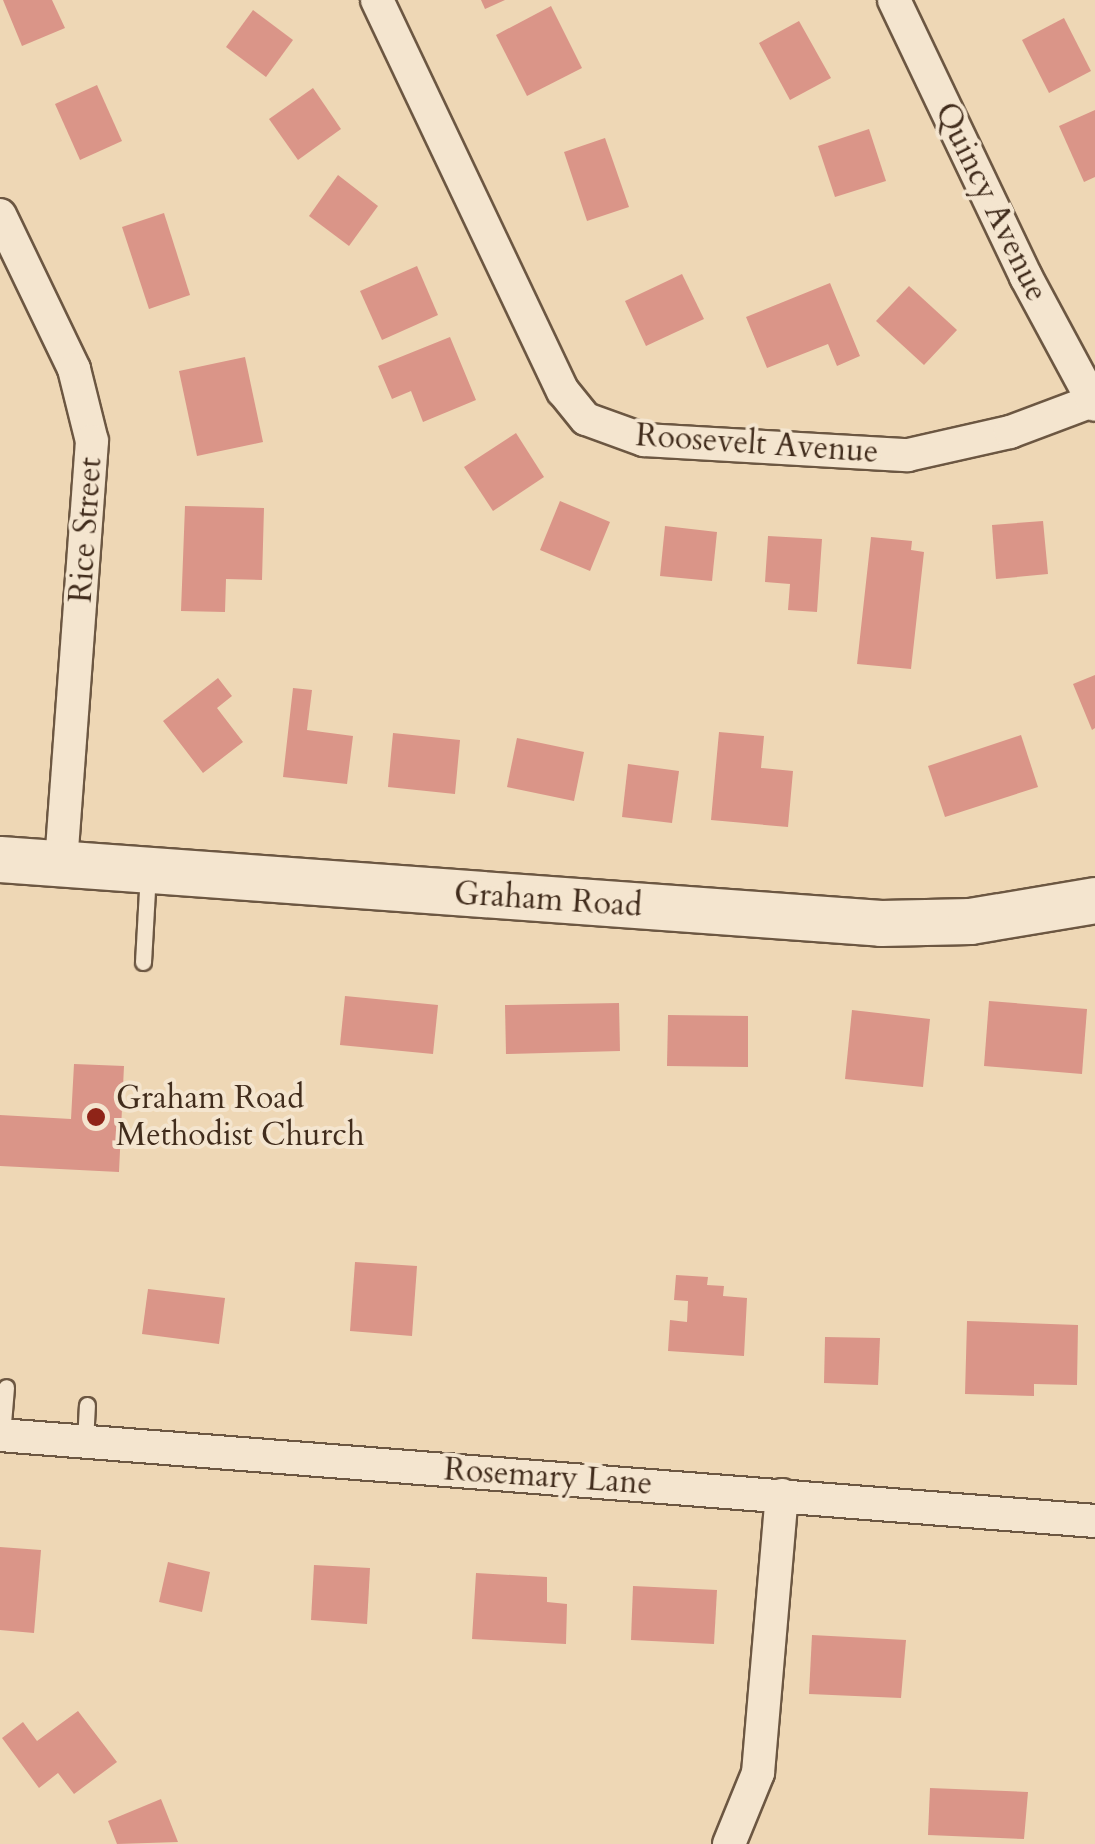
<!DOCTYPE html>
<html>
<head>
<meta charset="utf-8">
<style>
	body { margin:0 }
	#map { position:relative; width:1095px; height:1844px; overflow:hidden; background:#eed7b5; font-family:Cardo,serif }
	div>[style] { position:absolute }
	.building>* { inset:0; background:#da9588 }
	.roads { filter:drop-shadow(2px 0 #6c5742) drop-shadow(-2px 0 #6c5742) drop-shadow(0 2px #6c5742) drop-shadow(0 -2px #6c5742) }
	.lane>* { height:15px; margin:-7.5px; padding:0 7.5px; transform-origin:7.5px; border-radius:7.5px; background:#f4e5cf }
	.street>* { height:32px; margin:-16px; padding:0 16px; transform-origin:16px; border-radius:16px; background:#f4e5cf }
	.secondary>* { height:45px; margin:-22.5px; padding:0 22.5px; transform-origin:22.5px; border-radius:22.5px; background:#f4e5cf }
	.dots>* { width:28px; height:28px; translate:-50% -50%; box-sizing:border-box; border:5px solid #f4e5cf; border-radius:50% }
	span { translate:-50% -50%; white-space:nowrap; text-align:center; line-height:1.15; -webkit-text-stroke:8px #f4e5cf; paint-order:stroke }
	.street-label { font-size:32px; color:#412c1c }
	.poi-label { font-size:32px; color:#412c1c }
	.left { translate:0 -50%; text-align:left }
</style>
</head>
<body>
<div id="map">
	<div class="building">
		<i style="clip-path:polygon(3px 0,52px 0,65px 28px,22px 46px)"></i>
		<i style="clip-path:polygon(481px 0,505px 0,485px 9px)"></i>
		<i style="clip-path:polygon(551px 6px,582px 68px,527px 96px,496px 35px)"></i>
		<i style="clip-path:polygon(253px 10px,293px 40px,266px 77px,226px 47px)"></i>
		<i style="clip-path:polygon(1064px 18px,1091px 71px,1049px 93px,1022px 40px)"></i>
		<i style="clip-path:polygon(799px 21px,831px 78px,790px 100px,759px 43px)"></i>
		<i style="clip-path:polygon(97px 85px,122px 141px,80px 160px,55px 104px)"></i>
		<i style="clip-path:polygon(313px 88px,341px 129px,298px 160px,269px 119px)"></i>
		<i style="clip-path:polygon(1095px 110px,1095px 177px,1084px 182px,1059px 126px)"></i>
		<i style="clip-path:polygon(869px 129px,886px 181px,835px 197px,818px 146px)"></i>
		<i style="clip-path:polygon(605px 138px,629px 207px,587px 221px,564px 152px)"></i>
		<i style="clip-path:polygon(338px 175px,378px 206px,349px 246px,309px 216px)"></i>
		<i style="clip-path:polygon(164px 213px,190px 295px,149px 309px,122px 227px)"></i>
		<i style="clip-path:polygon(417px 266px,438px 315px,382px 340px,360px 291px)"></i>
		<i style="clip-path:polygon(682px 274px,704px 319px,646px 346px,625px 301px)"></i>
		<i style="clip-path:polygon(830px 283px,860px 356px,837px 366px,828px 344px,767px 368px,746px 317px)"></i>
		<i style="clip-path:polygon(909px 286px,957px 330px,924px 365px,876px 321px)"></i>
		<i style="clip-path:polygon(450px 337px,476px 400px,423px 422px,411px 391px,392px 399px,378px 366px)"></i>
		<i style="clip-path:polygon(245px 357px,263px 442px,197px 456px,179px 371px)"></i>
		<i style="clip-path:polygon(516px 433px,544px 477px,493px 511px,464px 467px)"></i>
		<i style="clip-path:polygon(560px 501px,610px 522px,590px 571px,540px 550px)"></i>
		<i style="clip-path:polygon(185px 506px,264px 508px,262px 580px,226px 579px,225px 612px,181px 611px)"></i>
		<i style="clip-path:polygon(1043px 521px,1048px 574px,996px 579px,992px 525px)"></i>
		<i style="clip-path:polygon(665px 526px,717px 532px,712px 581px,660px 576px)"></i>
		<i style="clip-path:polygon(768px 536px,822px 539px,817px 612px,788px 610px,790px 584px,765px 582px)"></i>
		<i style="clip-path:polygon(871px 537px,912px 541px,911px 550px,924px 552px,911px 669px,857px 664px)"></i>
		<i style="clip-path:polygon(1095px 675px,1095px 728px,1092px 730px,1073px 684px)"></i>
		<i style="clip-path:polygon(218px 678px,232px 696px,217px 708px,243px 742px,203px 773px,163px 721px)"></i>
		<i style="clip-path:polygon(293px 688px,312px 690px,307px 730px,353px 736px,347px 784px,283px 777px)"></i>
		<i style="clip-path:polygon(719px 732px,764px 736px,761px 768px,793px 771px,788px 827px,711px 820px)"></i>
		<i style="clip-path:polygon(393px 733px,460px 740px,455px 794px,388px 787px)"></i>
		<i style="clip-path:polygon(1021px 735px,1038px 787px,945px 817px,928px 766px)"></i>
		<i style="clip-path:polygon(517px 738px,584px 752px,574px 801px,507px 787px)"></i>
		<i style="clip-path:polygon(628px 764px,679px 771px,672px 823px,622px 817px)"></i>
		<i style="clip-path:polygon(345px 996px,438px 1005px,433px 1054px,340px 1045px)"></i>
		<i style="clip-path:polygon(989px 1001px,1087px 1009px,1082px 1074px,984px 1066px)"></i>
		<i style="clip-path:polygon(619px 1003px,620px 1051px,506px 1054px,505px 1005px)"></i>
		<i style="clip-path:polygon(852px 1010px,930px 1019px,923px 1087px,845px 1079px)"></i>
		<i style="clip-path:polygon(668px 1015px,748px 1016px,748px 1067px,667px 1066px)"></i>
		<i style="clip-path:polygon(74px 1064px,124px 1066px,119px 1172px,0 1166px,0 1115px,71px 1119px)"></i>
		<i style="clip-path:polygon(355px 1262px,417px 1266px,412px 1336px,350px 1331px)"></i>
		<i style="clip-path:polygon(676px 1275px,708px 1277px,707px 1285px,724px 1286px,723px 1296px,747px 1298px,744px 1356px,668px 1351px,670px 1320px,687px 1322px,688px 1301px,674px 1300px)"></i>
		<i style="clip-path:polygon(148px 1289px,225px 1298px,219px 1344px,142px 1334px)"></i>
		<i style="clip-path:polygon(967px 1321px,1078px 1325px,1077px 1385px,1034px 1384px,1034px 1396px,965px 1394px)"></i>
		<i style="clip-path:polygon(825px 1337px,880px 1338px,878px 1385px,824px 1383px)"></i>
		<i style="clip-path:polygon(0 1547px,41px 1550px,34px 1633px,0 1630px)"></i>
		<i style="clip-path:polygon(168px 1562px,210px 1572px,202px 1612px,159px 1602px)"></i>
		<i style="clip-path:polygon(314px 1565px,370px 1568px,367px 1624px,311px 1620px)"></i>
		<i style="clip-path:polygon(476px 1573px,547px 1577px,547px 1602px,567px 1604px,566px 1644px,472px 1639px)"></i>
		<i style="clip-path:polygon(633px 1586px,717px 1590px,714px 1644px,631px 1640px)"></i>
		<i style="clip-path:polygon(812px 1635px,906px 1640px,901px 1698px,809px 1694px)"></i>
		<i style="clip-path:polygon(78px 1711px,117px 1762px,74px 1794px,58px 1773px,39px 1788px,2px 1738px,23px 1722px,37px 1741px)"></i>
		<i style="clip-path:polygon(930px 1788px,1028px 1792px,1024px 1839px,928px 1835px)"></i>
		<i style="clip-path:polygon(161px 1799px,178px 1842px,117px 1844px,108px 1821px)"></i>
	</div>
	<div class="roads">
		<div class="lane">
			<i style="left:143px;top:962px;width:90px;rotate:-86.8deg"></i>
			<i style="left:2px;top:1435px;width:48px;rotate:-85.2deg"></i>
			<i style="left:85px;top:1442px;width:37px;rotate:-87deg"></i>
		</div>
		<div class="street">
			<i style="left:377px;top:0;width:433px;rotate:64.6deg"></i>
			<i style="left:563px;top:391px;width:36px;rotate:51deg"></i>
			<i style="left:586px;top:419px;width:62px;rotate:19.9deg"></i>
			<i style="left:644px;top:440px;width:264px;rotate:3.3deg"></i>
			<i style="left:908px;top:455px;width:105px;rotate:-12.7deg"></i>
			<i style="left:1010px;top:432px;width:91px;rotate:-20.6deg"></i>
			<i style="left:894px;top:0;width:307px;rotate:64.5deg"></i>
			<i style="left:1026px;top:277px;width:145px;rotate:61.7deg"></i>
			<i style="left:0;top:215px;width:171px;rotate:64.3deg"></i>
			<i style="left:74px;top:369px;width:74px;rotate:76deg"></i>
			<i style="left:92px;top:441px;width:424px;rotate:94.2deg"></i>
			<i style="left:0;top:1435px;width:1098px;rotate:4.49deg"></i>
			<i style="left:729px;top:1844px;width:77px;rotate:-67.8deg"></i>
			<i style="left:758px;top:1773px;width:279px;rotate:-85.1deg"></i>
		</div>
		<div class="secondary">
			<i style="left:0;top:859px;width:883px;rotate:4.15deg"></i>
			<i style="left:881px;top:923px;width:89px;rotate:-1.3deg"></i>
			<i style="left:970px;top:921px;width:127px;rotate:-9.5deg"></i>
		</div>
	</div>
	<div class="dots">
		<i style="left:96px;top:1117px;background:#8f2418"></i>
	</div>
	<div class="street-label">
		<span style="left:991px;top:202px;rotate:64deg">Quincy Avenue</span>
		<span style="left:757px;top:444px;rotate:4deg">Roosevelt Avenue</span>
		<span style="left:86px;top:530px;rotate:-86deg">Rice Street</span>
		<span style="left:548px;top:900px;rotate:4deg">Graham Road</span>
		<span style="left:548px;top:1477px;rotate:4deg">Rosemary Lane</span>
	</div>
	<div class="poi-label">
		<span class="left" style="left:116px;top:1117px">Graham Road<br>Methodist Church</span>
	</div>
</div>
</body>
</html>
